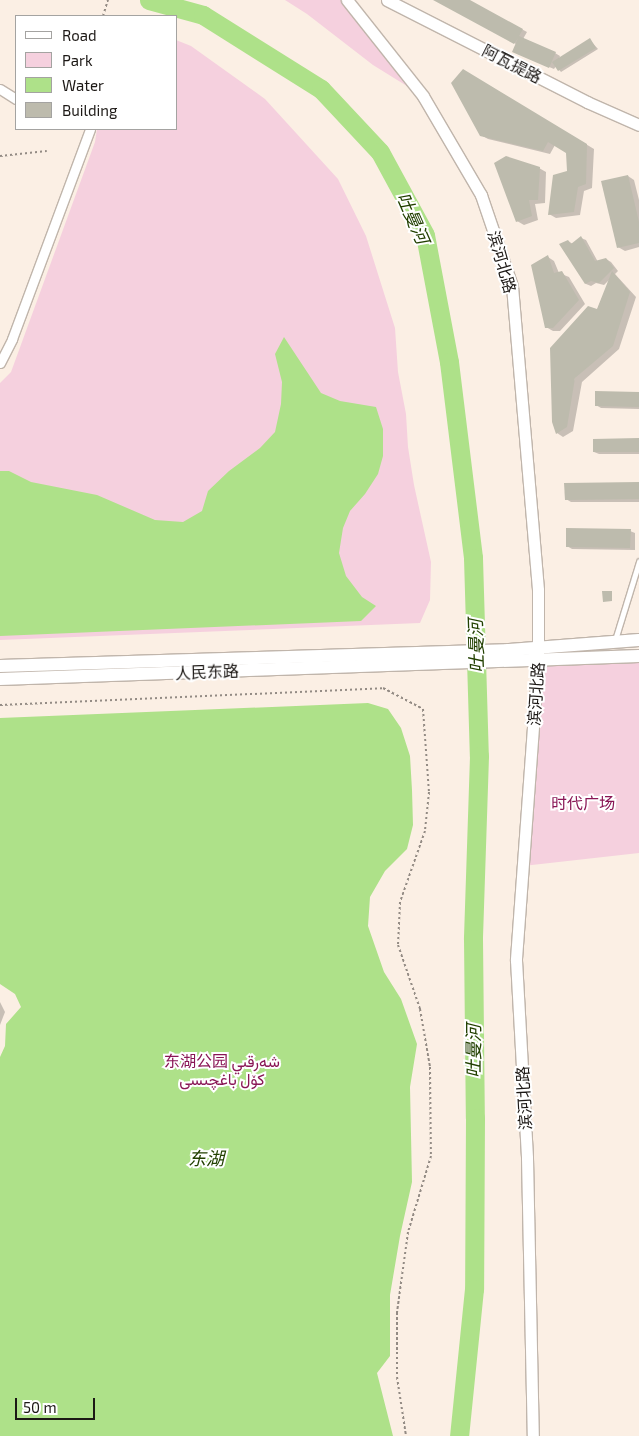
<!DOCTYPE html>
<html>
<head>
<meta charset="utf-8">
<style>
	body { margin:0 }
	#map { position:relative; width:639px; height:1436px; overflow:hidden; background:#fbefe4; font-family:"Exo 2",Vazirmatn,"Noto Sans SC",sans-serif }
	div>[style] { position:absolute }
	.green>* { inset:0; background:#f5d0de }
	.water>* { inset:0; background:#aee189 }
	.shadow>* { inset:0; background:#0003 }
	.river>* { height:19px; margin:-9.5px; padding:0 9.5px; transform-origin:9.5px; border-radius:9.5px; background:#aee189 }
	.building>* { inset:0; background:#bdbbad }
	.path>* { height:2px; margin-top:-1px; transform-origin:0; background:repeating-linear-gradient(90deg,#938b84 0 2.5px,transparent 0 5px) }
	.roads { filter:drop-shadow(1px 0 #c0b5ab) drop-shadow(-1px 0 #c0b5ab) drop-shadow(0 1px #c0b5ab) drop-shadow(0 -1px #c0b5ab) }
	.lane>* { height:4.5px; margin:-2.25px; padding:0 2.25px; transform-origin:2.25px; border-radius:2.25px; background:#fff }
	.street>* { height:9px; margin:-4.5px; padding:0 4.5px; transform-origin:4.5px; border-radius:4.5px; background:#fff }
	.secondary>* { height:11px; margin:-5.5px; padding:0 5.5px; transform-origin:5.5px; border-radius:5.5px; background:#fff }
	.primary>* { height:12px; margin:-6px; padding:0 6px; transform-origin:6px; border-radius:6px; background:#fff }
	span { translate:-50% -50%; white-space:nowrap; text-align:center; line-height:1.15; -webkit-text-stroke:4px #fff; paint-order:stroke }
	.street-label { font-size:16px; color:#1c1815 }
	.park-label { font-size:16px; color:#891655 }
	.water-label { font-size:18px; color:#224000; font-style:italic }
	.legend { position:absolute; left:15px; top:15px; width:162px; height:115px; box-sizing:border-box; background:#fff; border:1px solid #a4a3a1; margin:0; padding:6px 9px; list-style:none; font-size:15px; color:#1c1815 }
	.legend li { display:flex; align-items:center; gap:10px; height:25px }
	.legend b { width:25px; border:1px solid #a4a3a1 }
	.scale { position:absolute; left:15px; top:1398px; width:80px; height:22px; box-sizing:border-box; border:2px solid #1c1815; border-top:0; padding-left:6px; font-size:15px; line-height:18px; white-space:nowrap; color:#1c1815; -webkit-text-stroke:4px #fff; paint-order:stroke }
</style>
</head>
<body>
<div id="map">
	<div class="green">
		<i style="clip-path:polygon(285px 0,345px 0,423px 96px,373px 65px,307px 14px)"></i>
		<i style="clip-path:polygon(176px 40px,191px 46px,265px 99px,338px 179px,366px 236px,395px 328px,398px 372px,406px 414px,408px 447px,414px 485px,431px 562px,430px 600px,420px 623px,0 640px,0 383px,11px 372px,95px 142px,97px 129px,176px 129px)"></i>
		<i style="clip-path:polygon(639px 656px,639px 853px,523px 866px,538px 659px)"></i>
	</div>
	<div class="water">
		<i style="clip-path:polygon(284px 337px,321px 393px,340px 401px,376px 407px,383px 429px,383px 456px,378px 474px,365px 494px,350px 511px,343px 528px,339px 553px,346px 576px,362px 597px,376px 606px,361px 621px,0 636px,0 471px,9px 471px,31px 482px,97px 495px,155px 520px,183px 522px,202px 511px,208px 491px,229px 471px,260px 448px,275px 432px,281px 404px,282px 382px,275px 354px)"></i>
		<i style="clip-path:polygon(368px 703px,388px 709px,401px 728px,410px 756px,412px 790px,413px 825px,407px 849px,385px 871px,370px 897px,368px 926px,384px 972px,401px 999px,417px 1044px,410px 1087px,412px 1182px,400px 1236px,390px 1295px,390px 1356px,377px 1373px,393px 1436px,0 1436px,0 1057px,5px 1046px,6px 1024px,21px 1007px,15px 994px,0 984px,0 718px)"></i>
	</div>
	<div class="shadow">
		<i style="clip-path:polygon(435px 0,468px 0,527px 32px,523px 39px,555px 53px,560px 56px,559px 59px,590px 40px,598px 49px,561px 72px,556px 66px,554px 69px,518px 54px,516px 44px)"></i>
		<i style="clip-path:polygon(463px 70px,594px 149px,592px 188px,584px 191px,580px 215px,556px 218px,549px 214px,568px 172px,567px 153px,555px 145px,550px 154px,488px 139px,481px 135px)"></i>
		<i style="clip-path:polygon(539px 168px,546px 172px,545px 203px,535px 204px,538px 220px,524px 225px,517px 221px)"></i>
		<i style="clip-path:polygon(628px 176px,634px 180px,639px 200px,639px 247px,625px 251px,618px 247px)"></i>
		<i style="clip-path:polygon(581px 238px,586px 240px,598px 262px,606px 259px,611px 262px,618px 271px,615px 274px,636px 297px,619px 349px,582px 382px,573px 431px,563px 437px,557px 433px,597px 310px,610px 279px,604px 285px,596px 283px,591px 286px,586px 284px,561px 244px,568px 241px,573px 244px)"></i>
		<i style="clip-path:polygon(548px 257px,554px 261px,559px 273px,569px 277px,585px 304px,560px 331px,553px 331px,546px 327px)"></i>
		<i style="clip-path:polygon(639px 393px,639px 409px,601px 408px,596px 405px)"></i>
		<i style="clip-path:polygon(639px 440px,639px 454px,599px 454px,594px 452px)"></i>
		<i style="clip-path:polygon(639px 483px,639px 502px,571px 502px,566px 499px)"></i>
		<i style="clip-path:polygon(630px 531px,635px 533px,635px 550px,572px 549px,567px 546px)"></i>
		<i style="clip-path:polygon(0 1002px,5px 1012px,0 1025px)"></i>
	</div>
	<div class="river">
		<i style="left:149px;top:0;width:56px;rotate:15.5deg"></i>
		<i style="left:203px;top:15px;width:139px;rotate:32.1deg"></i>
		<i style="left:321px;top:89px;width:86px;rotate:46.9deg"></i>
		<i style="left:380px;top:152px;width:94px;rotate:61.5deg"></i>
		<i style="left:425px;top:235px;width:129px;rotate:79.3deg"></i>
		<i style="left:449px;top:362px;width:197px;rotate:83deg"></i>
		<i style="left:473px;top:558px;width:198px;rotate:88.3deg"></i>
		<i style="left:479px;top:756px;width:183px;rotate:91.9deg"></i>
		<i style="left:473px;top:939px;width:179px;rotate:89.4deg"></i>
		<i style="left:475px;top:1118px;width:171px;rotate:90.3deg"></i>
		<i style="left:474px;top:1289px;width:148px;rotate:95.8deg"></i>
	</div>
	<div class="building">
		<i style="clip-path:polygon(433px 0,470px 0,523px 29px,519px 36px,556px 52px,549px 68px,512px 52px,518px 38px,514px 44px)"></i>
		<i style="clip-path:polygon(590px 38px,596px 48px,558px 71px,552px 62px)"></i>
		<i style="clip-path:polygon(463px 69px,587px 144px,586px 184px,578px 187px,574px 212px,548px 215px,553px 175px,567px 171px,566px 153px,548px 142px,543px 151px,480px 136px,451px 83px)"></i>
		<i style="clip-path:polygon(506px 156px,540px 167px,538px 200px,529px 200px,532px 216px,516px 222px,494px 163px)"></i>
		<i style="clip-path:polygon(628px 175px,639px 222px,639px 243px,617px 248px,601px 181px)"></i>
		<i style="clip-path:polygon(581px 236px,595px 261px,606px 258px,614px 268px,599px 283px,591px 281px,585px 284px,559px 244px,568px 240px,571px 244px)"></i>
		<i style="clip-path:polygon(548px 255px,554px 273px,562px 271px,579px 300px,553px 328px,545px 328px,531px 265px)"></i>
		<i style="clip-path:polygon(612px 271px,630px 292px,613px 346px,575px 378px,567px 427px,556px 434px,552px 422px,550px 348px,588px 306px,597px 309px)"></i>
		<i style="clip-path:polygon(595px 391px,639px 392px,639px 407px,595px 406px)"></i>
		<i style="clip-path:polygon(639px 438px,639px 452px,593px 452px,593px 439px)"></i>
		<i style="clip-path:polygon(639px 482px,639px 499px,565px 500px,564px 483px)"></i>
		<i style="clip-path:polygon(566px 528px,631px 529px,630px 548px,566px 547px)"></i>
		<i style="clip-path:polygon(602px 591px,612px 591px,612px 601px,603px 602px)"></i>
	</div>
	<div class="path">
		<i style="left:103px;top:16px;width:17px;rotate:-73deg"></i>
		<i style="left:0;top:156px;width:47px;rotate:-6.1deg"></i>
		<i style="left:0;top:705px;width:383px;rotate:-2.5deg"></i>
		<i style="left:383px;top:688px;width:45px;rotate:27.7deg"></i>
		<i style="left:423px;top:709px;width:83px;rotate:85.9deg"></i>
		<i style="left:429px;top:792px;width:39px;rotate:96deg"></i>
		<i style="left:425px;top:831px;width:75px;rotate:109.4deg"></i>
		<i style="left:400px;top:902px;width:43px;rotate:92.7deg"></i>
		<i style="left:398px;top:945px;width:68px;rotate:71deg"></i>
		<i style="left:420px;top:1009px;width:59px;rotate:80.2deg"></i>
		<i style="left:430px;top:1067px;width:89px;rotate:89.4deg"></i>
		<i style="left:431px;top:1156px;width:79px;rotate:106.8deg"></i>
		<i style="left:408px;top:1232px;width:81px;rotate:97.8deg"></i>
		<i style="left:397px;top:1312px;width:65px;rotate:90deg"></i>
		<i style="left:397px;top:1377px;width:60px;rotate:81.3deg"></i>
	</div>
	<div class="roads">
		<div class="lane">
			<i style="left:615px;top:640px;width:82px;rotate:-72.9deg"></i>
		</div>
		<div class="street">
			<i style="left:0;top:89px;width:19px;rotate:32deg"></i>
			<i style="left:0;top:363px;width:27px;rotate:-63deg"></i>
			<i style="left:12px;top:339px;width:224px;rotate:-69.6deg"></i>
		</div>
		<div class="secondary">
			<i style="left:347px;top:0;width:122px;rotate:51.6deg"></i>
			<i style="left:423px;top:96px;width:115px;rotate:59.6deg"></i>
			<i style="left:481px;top:195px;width:96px;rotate:71.2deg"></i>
			<i style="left:512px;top:286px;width:305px;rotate:85.1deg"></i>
			<i style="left:538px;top:590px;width:69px;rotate:90deg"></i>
			<i style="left:538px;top:659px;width:302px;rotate:94.2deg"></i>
			<i style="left:516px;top:960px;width:198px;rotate:86.8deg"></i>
			<i style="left:527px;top:1158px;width:278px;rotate:88.8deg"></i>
			<i style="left:387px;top:0;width:225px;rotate:27deg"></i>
			<i style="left:587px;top:102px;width:57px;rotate:23.9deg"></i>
		</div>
		<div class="primary">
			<i style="left:0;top:666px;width:509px;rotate:-1.8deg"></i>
			<i style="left:509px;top:650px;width:130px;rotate:-4.4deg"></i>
			<i style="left:0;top:679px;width:639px;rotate:-2.06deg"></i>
		</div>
	</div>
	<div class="street-label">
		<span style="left:512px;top:64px;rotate:27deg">阿瓦提路</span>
		<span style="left:502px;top:262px;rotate:74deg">滨河北路</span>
		<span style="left:207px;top:672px;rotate:-2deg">人民东路</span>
		<span style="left:536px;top:694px;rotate:-86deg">滨河北路</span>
		<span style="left:524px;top:1098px;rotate:-93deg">滨河北路</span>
	</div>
	<div class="park-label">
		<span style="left:583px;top:803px">时代广场</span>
		<span style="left:222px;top:1070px">东湖公园 شەرقىي<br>كۆل باغچىسى</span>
	</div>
	<div class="water-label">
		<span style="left:413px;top:218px;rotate:66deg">吐曼河</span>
		<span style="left:476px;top:646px;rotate:-92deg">吐曼河</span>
		<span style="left:473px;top:1051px;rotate:-90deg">吐曼河</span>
		<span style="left:206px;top:1158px">东湖</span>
	</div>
	<ul class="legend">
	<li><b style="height:6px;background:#fff"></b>Road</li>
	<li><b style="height:14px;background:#f5d0de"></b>Park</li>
	<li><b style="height:14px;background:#aee189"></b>Water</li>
	<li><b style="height:14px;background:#bdbbad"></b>Building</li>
	</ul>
	<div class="scale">50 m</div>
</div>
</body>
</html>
